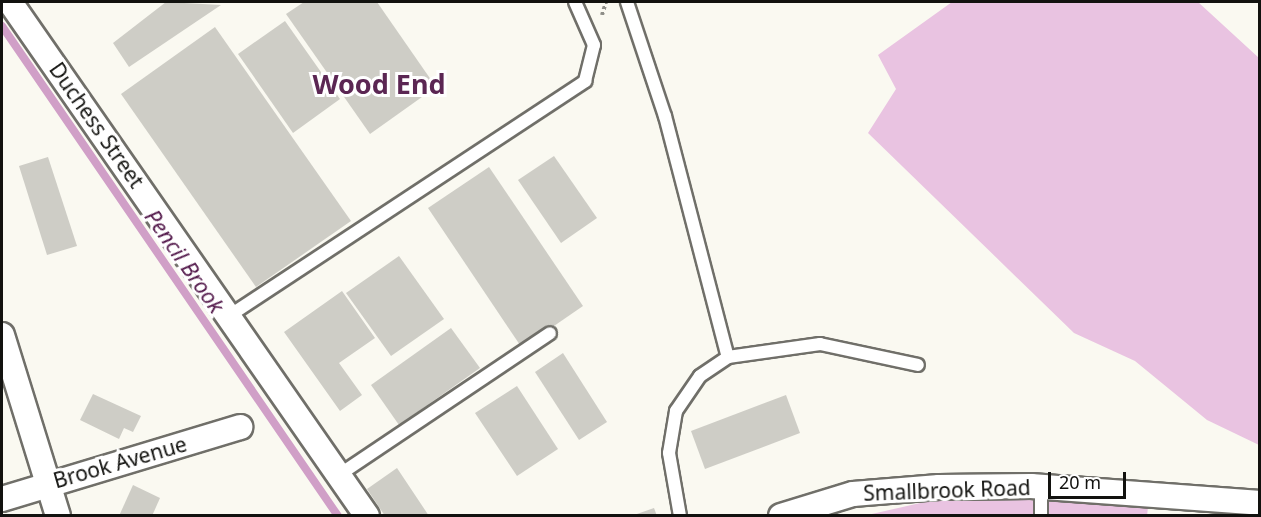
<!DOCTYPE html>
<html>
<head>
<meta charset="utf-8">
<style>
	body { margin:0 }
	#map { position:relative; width:1261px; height:517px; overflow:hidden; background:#faf9f1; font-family:"Noto Sans",sans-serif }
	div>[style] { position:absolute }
	.green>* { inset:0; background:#e9c3e1 }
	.stream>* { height:8px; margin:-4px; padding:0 4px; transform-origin:4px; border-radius:4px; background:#d09fc7 }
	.building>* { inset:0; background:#cecdc6 }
	.path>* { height:4px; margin-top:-2px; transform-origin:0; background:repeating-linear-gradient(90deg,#8e8e88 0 3px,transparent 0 6px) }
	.roads { filter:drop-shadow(2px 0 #706f69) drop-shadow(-2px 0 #706f69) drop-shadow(0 2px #706f69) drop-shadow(0 -2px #706f69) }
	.lane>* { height:12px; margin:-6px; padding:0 6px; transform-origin:6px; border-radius:6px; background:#fff }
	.street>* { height:24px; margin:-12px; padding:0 12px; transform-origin:12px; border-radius:12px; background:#fff }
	span { translate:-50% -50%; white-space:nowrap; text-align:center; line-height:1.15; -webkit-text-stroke:6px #fff; paint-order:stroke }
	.street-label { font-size:21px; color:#12120f }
	.water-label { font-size:22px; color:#53194b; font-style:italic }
	.district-label { font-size:27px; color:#5b2653; font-weight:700 }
	.frame { position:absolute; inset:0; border:3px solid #12120f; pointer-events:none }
	.scale { position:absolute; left:1048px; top:472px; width:78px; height:27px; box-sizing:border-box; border:3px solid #12120f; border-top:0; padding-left:8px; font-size:18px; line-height:21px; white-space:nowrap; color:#12120f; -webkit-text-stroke:4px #fff; paint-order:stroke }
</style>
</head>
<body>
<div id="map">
	<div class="green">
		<i style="clip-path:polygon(952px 2px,1198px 2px,1259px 58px,1259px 445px,1207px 420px,1135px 361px,1074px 333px,868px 133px,896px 89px,878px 55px)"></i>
		<i style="clip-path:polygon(1027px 500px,1148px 507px,1147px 516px,863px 516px,929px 501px)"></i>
	</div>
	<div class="stream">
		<i style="left:2px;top:26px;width:594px;rotate:55.56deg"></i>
	</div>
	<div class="building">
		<i style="clip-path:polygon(166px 2px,221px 5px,129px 67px,113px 43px)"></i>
		<i style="clip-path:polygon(304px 2px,377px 2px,436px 87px,370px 134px,286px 14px)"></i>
		<i style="clip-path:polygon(285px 21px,340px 99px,293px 133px,238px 54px)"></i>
		<i style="clip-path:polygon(215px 27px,351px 221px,256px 287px,121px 94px)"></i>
		<i style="clip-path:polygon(554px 156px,597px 218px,561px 243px,518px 180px)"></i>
		<i style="clip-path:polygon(48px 157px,77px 246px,47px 255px,19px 166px)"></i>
		<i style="clip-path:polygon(489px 167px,583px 306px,522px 348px,428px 208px)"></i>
		<i style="clip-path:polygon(399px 256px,444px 319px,391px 356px,346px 293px)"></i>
		<i style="clip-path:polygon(342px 291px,375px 338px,339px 363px,362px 395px,340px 411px,284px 332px)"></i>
		<i style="clip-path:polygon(451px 328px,480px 368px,399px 425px,371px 385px)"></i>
		<i style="clip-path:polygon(563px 353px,607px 422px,579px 440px,535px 372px)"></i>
		<i style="clip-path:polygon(517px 386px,558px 449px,517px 476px,475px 413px)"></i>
		<i style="clip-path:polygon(93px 394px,141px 416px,133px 432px,124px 428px,119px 439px,80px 420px)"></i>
		<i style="clip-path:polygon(786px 395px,800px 433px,705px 469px,691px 431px)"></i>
		<i style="clip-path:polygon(397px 468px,429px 516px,385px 516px,367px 489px)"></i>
		<i style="clip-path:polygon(133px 485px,160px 498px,152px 516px,119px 516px)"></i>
		<i style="clip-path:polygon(654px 508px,657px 516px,634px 516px,634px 515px)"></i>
	</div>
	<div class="path">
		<i style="left:602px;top:15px;width:14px;rotate:-73deg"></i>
	</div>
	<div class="roads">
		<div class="lane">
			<i style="left:627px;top:2px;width:120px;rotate:71.6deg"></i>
			<i style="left:665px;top:116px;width:249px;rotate:75.4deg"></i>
			<i style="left:229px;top:316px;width:427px;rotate:-33.4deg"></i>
			<i style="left:585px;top:81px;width:37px;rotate:-76deg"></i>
			<i style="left:594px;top:45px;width:47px;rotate:-113.8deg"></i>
			<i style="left:339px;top:475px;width:254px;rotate:-33.9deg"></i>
			<i style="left:680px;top:516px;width:64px;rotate:-99.9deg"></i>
			<i style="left:669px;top:453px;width:43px;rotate:-80.5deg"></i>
			<i style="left:676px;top:411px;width:42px;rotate:-55.6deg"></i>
			<i style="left:700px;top:376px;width:34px;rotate:-34deg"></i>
			<i style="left:728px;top:357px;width:93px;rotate:-8deg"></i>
			<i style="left:820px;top:344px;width:100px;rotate:12.1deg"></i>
			<i style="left:1041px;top:516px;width:29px;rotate:-90deg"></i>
		</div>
		<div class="street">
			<i style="left:10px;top:2px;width:626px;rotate:55.22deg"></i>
			<i style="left:2px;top:335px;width:189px;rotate:72.8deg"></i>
			<i style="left:2px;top:499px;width:249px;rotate:-16.8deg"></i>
			<i style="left:781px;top:516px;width:75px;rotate:-17deg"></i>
			<i style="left:853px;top:494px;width:86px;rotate:-4.7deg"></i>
			<i style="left:939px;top:487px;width:92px;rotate:-0.6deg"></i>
			<i style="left:1031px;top:486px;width:230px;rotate:4.2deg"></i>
		</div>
	</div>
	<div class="street-label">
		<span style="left:97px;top:125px;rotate:55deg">Duchess Street</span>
		<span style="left:120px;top:462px;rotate:-16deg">Brook Avenue</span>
		<span style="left:947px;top:490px;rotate:-2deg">Smallbrook Road</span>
	</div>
	<div class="water-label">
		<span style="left:185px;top:261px;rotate:55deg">Pencil Brook</span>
	</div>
	<div class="district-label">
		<span style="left:379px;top:84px">Wood End</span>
	</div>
	<div class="frame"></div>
	<div class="scale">20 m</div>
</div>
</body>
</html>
